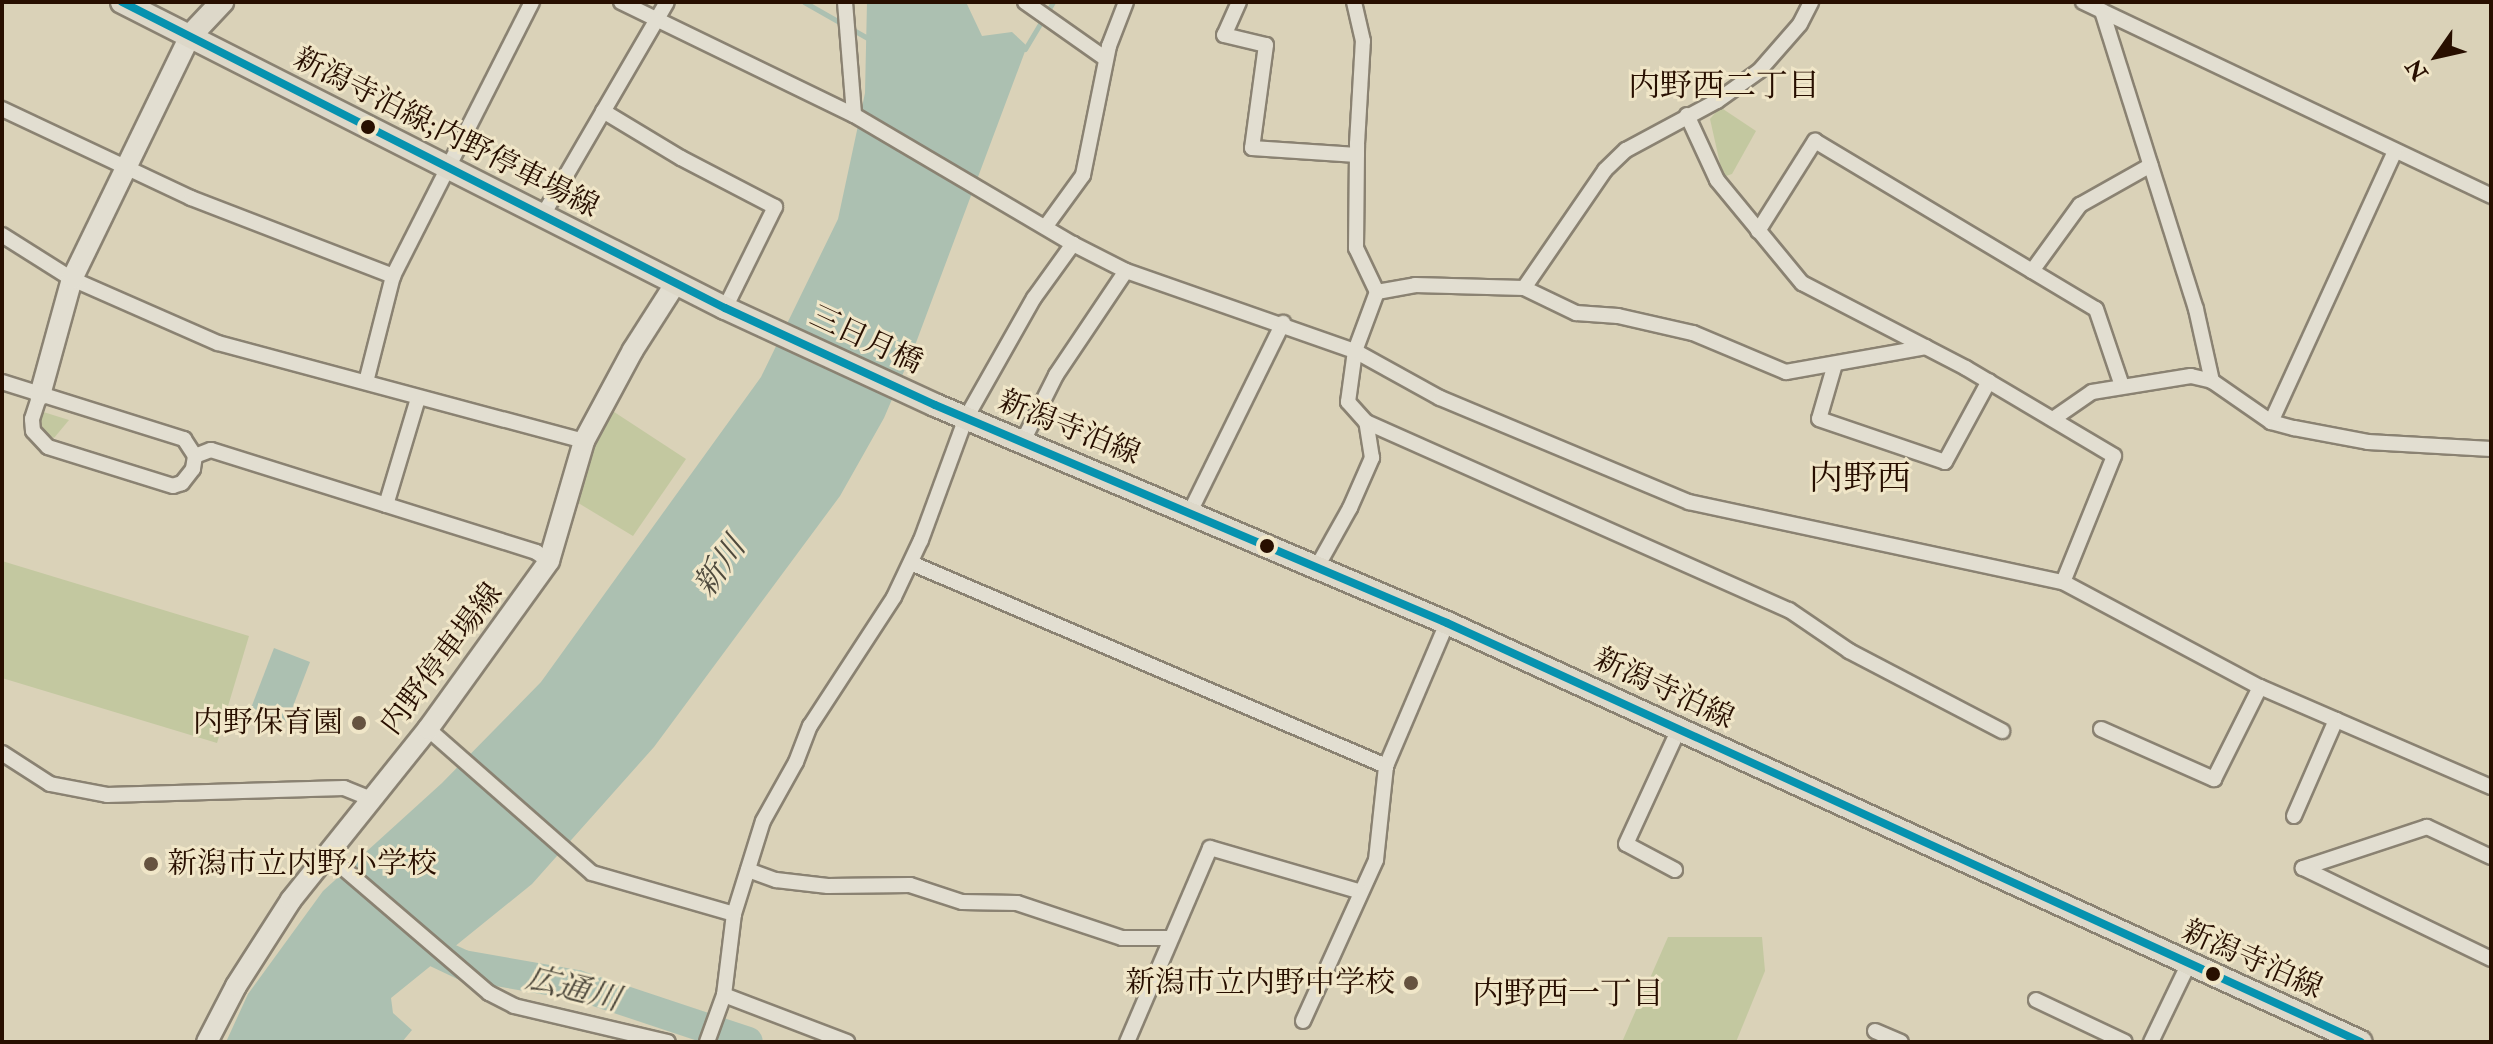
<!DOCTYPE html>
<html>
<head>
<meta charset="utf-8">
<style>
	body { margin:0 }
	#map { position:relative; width:2493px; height:1044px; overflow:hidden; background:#dad2b8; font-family:"IM FELL Double Pica","Noto Serif JP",serif }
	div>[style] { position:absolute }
	.green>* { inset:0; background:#c3c8a0 }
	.water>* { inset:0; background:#acc0b1 }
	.stream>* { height:5px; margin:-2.5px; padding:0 2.5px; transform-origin:2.5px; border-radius:2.5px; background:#acc0b1 }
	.river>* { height:30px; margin:-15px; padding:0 15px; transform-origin:15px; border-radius:15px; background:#acc0b1 }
	.roads { filter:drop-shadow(2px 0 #8a8272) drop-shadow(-2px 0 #8a8272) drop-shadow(0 2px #8a8272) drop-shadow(0 -2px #8a8272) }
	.minor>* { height:14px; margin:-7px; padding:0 7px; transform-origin:7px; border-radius:7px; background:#e2ded1 }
	.secondary>* { height:20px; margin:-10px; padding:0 10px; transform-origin:10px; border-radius:10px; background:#e2ded1 }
	.primary>* { height:22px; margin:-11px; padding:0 11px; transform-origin:11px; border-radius:11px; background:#ddd8c9 }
	.bus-1>* { height:8px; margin:-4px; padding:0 4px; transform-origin:4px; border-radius:4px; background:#0692af }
	.dots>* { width:22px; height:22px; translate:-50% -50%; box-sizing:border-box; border:4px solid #f0e6c8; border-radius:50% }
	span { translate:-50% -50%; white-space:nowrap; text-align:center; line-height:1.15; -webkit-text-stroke:6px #f0e6c8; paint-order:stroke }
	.street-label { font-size:30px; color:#280f00 }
	.poi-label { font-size:30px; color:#280f00 }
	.right { translate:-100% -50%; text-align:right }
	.left { translate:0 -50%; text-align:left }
	.neighbourhood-label { font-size:32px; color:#280f00 }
	.water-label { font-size:32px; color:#4f4a3d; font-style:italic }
	.quarter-label { font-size:34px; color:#280f00 }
	.frame { position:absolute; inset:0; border:4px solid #280f00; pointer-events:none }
	.north { position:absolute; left:2397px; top:16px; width:80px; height:80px; -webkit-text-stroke:6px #f0e6c8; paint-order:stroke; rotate:236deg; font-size:22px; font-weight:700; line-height:32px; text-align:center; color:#280f00 }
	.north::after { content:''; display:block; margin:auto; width:28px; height:36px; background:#280f00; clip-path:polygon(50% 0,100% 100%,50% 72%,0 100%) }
</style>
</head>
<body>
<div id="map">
	<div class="green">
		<i style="clip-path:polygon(1720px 107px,1756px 131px,1732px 174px,1723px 177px,1710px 119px)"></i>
		<i style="clip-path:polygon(605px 406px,686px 459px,633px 536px,570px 498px)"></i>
		<i style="clip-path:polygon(37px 410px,69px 420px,54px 438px,43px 431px)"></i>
		<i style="clip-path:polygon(2px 561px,249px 636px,217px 743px,2px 678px)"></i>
		<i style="clip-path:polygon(1668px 937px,1762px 937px,1765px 971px,1736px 1042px,1622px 1042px)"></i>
	</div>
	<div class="water">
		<i style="clip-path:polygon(867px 2px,966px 2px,982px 36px,1012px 32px,1027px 46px,914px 348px,884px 418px,840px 496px,654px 747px,532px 884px,391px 998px,393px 1013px,412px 1030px,402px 1042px,226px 1042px,248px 994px,323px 891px,442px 783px,541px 682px,761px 377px,838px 219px,865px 93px)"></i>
		<i style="clip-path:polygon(274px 648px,310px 662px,287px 722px,251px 708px)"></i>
	</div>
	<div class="stream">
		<i style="left:804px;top:2px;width:75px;rotate:29.6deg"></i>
		<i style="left:1025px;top:49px;width:55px;rotate:-59.2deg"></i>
	</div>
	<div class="river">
		<i style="left:431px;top:950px;width:35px;rotate:25deg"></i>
		<i style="left:463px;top:965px;width:116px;rotate:10deg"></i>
		<i style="left:577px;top:985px;width:180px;rotate:18.4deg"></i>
	</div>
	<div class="roads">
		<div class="minor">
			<i style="left:621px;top:2px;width:259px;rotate:25.9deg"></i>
			<i style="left:854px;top:115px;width:254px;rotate:30.5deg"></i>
			<i style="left:1073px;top:244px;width:59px;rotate:27deg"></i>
			<i style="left:1126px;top:271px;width:243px;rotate:19.3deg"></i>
			<i style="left:1355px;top:351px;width:97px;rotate:28.9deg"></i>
			<i style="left:1440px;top:398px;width:270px;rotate:22.7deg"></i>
			<i style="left:1689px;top:502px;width:382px;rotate:12.1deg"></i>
			<i style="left:2063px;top:582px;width:223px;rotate:28.1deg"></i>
			<i style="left:2260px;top:687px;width:252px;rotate:23.4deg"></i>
			<i style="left:845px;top:2px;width:113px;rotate:85.4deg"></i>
			<i style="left:1025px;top:2px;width:99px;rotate:35.1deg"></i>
			<i style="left:1239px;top:2px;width:36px;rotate:114deg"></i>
			<i style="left:1224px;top:35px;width:43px;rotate:13.4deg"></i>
			<i style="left:1266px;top:45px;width:104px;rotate:97.7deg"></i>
			<i style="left:1252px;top:148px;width:105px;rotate:3.8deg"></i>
			<i style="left:2083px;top:2px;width:452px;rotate:25.4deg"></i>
			<i style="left:2102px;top:11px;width:312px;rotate:72.5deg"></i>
			<i style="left:2196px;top:309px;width:74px;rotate:77.5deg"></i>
			<i style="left:2px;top:109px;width:209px;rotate:25.2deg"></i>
			<i style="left:191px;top:198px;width:217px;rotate:21.1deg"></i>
			<i style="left:603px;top:111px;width:91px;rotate:31.1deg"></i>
			<i style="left:681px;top:158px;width:106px;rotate:27.5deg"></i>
			<i style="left:775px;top:207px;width:113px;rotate:116.3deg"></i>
			<i style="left:1687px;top:115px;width:72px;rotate:65.2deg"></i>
			<i style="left:1717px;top:180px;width:134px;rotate:50.5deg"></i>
			<i style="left:1802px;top:283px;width:185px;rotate:27.4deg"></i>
			<i style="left:1966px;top:368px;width:172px;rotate:30.7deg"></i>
			<i style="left:2114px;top:456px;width:136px;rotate:112deg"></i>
			<i style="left:543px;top:215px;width:246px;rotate:-59.8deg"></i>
			<i style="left:1046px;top:226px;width:63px;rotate:-54deg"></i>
			<i style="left:1083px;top:175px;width:132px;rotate:-78.6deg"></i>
			<i style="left:1109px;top:46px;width:47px;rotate:-68.9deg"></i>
			<i style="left:1758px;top:231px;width:107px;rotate:-57.7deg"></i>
			<i style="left:1815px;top:141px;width:327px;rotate:30.9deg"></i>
			<i style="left:2096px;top:309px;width:81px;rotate:71.3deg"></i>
			<i style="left:2px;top:235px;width:83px;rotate:32.2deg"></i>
			<i style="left:72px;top:279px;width:159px;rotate:23.7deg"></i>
			<i style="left:218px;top:343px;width:379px;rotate:15deg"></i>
			<i style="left:2032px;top:271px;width:82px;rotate:-54deg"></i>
			<i style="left:2080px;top:205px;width:81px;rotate:-29.4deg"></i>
			<i style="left:1524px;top:288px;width:58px;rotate:25.7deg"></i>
			<i style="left:1576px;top:313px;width:42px;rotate:4.1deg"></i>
			<i style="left:1618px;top:316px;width:77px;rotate:12.8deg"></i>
			<i style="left:1693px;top:333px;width:101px;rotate:22.8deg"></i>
			<i style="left:1786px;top:372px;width:142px;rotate:-10.1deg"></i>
			<i style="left:1377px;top:292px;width:39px;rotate:-10deg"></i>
			<i style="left:1415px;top:285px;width:109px;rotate:1.6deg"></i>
			<i style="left:1524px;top:288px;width:143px;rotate:-55.5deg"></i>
			<i style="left:1605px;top:170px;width:29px;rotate:-44deg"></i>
			<i style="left:1626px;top:150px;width:103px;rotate:-28.3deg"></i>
			<i style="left:1717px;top:101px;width:52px;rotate:-35.5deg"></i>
			<i style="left:1759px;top:71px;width:62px;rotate:-48.9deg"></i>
			<i style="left:1800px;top:24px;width:25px;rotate:-63deg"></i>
			<i style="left:1835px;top:364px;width:57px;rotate:106.2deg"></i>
			<i style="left:1819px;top:419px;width:133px;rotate:18.8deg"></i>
			<i style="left:1945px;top:462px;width:92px;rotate:-61.5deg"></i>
			<i style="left:2px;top:382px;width:191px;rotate:17.4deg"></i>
			<i style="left:184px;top:439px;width:20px;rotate:57deg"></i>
			<i style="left:195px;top:456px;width:13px;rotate:99deg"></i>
			<i style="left:193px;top:469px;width:18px;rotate:128deg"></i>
			<i style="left:182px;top:483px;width:9px;rotate:162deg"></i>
			<i style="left:173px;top:486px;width:131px;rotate:-162.7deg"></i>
			<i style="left:48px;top:447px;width:22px;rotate:-133deg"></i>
			<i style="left:33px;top:431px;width:12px;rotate:-95deg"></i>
			<i style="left:32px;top:419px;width:25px;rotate:-72deg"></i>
			<i style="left:366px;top:382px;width:109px;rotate:-75.7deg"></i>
			<i style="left:393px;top:276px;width:307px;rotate:-63.1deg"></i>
			<i style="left:2053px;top:419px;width:47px;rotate:-34.7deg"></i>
			<i style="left:2092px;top:392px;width:100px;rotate:-9.2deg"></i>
			<i style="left:2191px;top:376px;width:22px;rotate:13deg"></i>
			<i style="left:2212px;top:381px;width:72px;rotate:34.8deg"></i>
			<i style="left:2271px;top:422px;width:24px;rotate:15deg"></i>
			<i style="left:2294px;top:428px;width:75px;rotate:10.7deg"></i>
			<i style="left:2368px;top:442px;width:123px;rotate:3.3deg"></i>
			<i style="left:1366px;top:422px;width:463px;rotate:24deg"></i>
			<i style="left:1789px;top:610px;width:73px;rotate:34.3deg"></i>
			<i style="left:1849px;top:651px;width:173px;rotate:27.6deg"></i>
			<i style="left:2271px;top:422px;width:298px;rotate:-65.4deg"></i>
			<i style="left:1023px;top:441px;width:74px;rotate:-63.4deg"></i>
			<i style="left:1056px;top:375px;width:125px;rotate:-56.1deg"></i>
			<i style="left:195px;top:456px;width:17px;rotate:-21deg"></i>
			<i style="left:211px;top:450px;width:341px;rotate:17.4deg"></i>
			<i style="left:536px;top:552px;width:16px;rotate:35deg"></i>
			<i style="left:386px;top:505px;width:112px;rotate:-73.3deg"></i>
			<i style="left:1190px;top:512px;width:211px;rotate:-63.8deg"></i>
			<i style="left:911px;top:563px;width:517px;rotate:23.14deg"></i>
			<i style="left:1317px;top:567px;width:68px;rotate:-60.8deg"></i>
			<i style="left:1350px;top:508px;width:55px;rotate:-66.3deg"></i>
			<i style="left:1372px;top:458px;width:36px;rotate:-99deg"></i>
			<i style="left:1366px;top:422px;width:27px;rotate:-132deg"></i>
			<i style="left:1348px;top:402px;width:51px;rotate:-82.2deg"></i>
			<i style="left:1355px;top:351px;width:63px;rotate:-69.6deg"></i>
			<i style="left:1377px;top:292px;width:49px;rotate:-115.5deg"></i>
			<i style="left:1356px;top:248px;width:104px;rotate:-89.4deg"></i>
			<i style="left:1357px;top:144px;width:103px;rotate:-86.7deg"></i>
			<i style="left:1363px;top:41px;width:40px;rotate:-103deg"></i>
			<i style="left:428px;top:729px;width:218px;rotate:41.3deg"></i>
			<i style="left:592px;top:873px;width:148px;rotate:16.1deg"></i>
			<i style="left:2101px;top:729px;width:124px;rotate:23.9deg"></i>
			<i style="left:2214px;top:779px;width:103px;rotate:-63.4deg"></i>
			<i style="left:2px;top:753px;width:57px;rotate:32.9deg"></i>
			<i style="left:50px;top:784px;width:58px;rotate:10.9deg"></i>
			<i style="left:107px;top:795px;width:237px;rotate:-1.7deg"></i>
			<i style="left:344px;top:788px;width:32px;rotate:22deg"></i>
			<i style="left:2294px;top:816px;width:105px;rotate:-66.4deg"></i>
			<i style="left:328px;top:855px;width:212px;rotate:40.6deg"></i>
			<i style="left:489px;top:993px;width:28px;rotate:27deg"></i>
			<i style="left:514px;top:1006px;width:158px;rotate:13.2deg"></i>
			<i style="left:2491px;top:857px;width:71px;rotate:-154.9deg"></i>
			<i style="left:2427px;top:827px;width:131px;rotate:161.7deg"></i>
			<i style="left:2303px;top:868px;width:209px;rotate:25.8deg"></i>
			<i style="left:748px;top:870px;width:30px;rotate:20deg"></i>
			<i style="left:776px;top:880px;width:52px;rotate:6.6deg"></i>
			<i style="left:828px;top:886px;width:82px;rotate:-0.7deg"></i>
			<i style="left:910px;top:885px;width:55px;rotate:18.1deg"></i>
			<i style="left:962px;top:902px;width:55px;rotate:1deg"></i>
			<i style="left:1017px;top:903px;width:111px;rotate:18.4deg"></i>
			<i style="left:1122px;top:938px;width:47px"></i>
			<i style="left:1675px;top:870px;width:55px;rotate:-152deg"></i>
			<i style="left:1626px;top:844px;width:127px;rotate:-65.3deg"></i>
			<i style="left:724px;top:995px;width:132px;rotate:20.9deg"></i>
			<i style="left:2036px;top:1000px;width:98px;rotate:25.3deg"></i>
			<i style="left:1303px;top:1021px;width:177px;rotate:-65.6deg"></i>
			<i style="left:1376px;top:860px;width:95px;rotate:-83.9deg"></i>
			<i style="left:1386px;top:766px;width:155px;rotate:-66.9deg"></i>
			<i style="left:1875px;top:1031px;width:28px;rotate:23deg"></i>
			<i style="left:707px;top:1042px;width:50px;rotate:-70.1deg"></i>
			<i style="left:724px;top:995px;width:82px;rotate:-83deg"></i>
			<i style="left:734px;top:914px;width:97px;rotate:-72.7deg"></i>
			<i style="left:763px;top:821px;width:68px;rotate:-60.8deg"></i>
			<i style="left:796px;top:762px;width:39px;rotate:-69deg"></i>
			<i style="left:810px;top:726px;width:154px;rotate:-56.9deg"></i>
			<i style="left:894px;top:597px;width:63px;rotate:-64.7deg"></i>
			<i style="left:921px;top:540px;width:130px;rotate:-69.8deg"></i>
			<i style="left:966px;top:418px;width:138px;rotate:-60.5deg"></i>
			<i style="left:1034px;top:298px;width:67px;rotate:-54.2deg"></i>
			<i style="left:1127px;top:1042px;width:211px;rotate:-66.8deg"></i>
			<i style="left:1210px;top:848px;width:157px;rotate:16.2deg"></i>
			<i style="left:2151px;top:1042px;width:85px;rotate:-64.3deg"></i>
		</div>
		<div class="secondary">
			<i style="left:40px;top:395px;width:120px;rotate:-74.6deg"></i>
			<i style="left:72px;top:279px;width:270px;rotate:-64.1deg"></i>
			<i style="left:207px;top:1042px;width:63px;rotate:-62.6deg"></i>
			<i style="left:236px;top:986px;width:102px;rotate:-57.4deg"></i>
			<i style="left:291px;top:900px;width:219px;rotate:-51.3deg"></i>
			<i style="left:428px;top:729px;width:207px;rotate:-54.2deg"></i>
			<i style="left:549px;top:561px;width:125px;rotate:-73.7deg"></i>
			<i style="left:584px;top:441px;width:103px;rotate:-61.7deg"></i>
			<i style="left:633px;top:350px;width:78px;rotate:-57.5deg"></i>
		</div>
		<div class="primary">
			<i style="left:122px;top:2px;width:676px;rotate:26.91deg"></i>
			<i style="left:725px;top:308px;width:231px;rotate:24.8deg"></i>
			<i style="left:935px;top:405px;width:556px;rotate:23.06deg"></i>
			<i style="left:1447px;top:623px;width:1005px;rotate:24.63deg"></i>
			<i style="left:190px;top:36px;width:47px;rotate:-46.7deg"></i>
		</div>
	</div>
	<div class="bus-1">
		<i style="left:122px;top:2px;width:676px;rotate:26.91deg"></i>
		<i style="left:725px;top:308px;width:231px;rotate:24.8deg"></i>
		<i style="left:935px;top:405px;width:556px;rotate:23.06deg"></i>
		<i style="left:1447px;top:623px;width:1005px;rotate:24.63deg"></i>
	</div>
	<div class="dots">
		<i style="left:368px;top:127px;background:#280f00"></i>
		<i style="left:1267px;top:546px;background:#280f00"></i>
		<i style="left:359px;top:723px;background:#665340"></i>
		<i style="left:151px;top:864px;background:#665340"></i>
		<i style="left:2213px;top:974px;background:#280f00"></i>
		<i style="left:1411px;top:983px;background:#665340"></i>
	</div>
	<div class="street-label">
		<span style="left:446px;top:133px;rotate:27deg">新潟寺泊線;内野停車場線</span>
		<span style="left:866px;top:340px;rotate:25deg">三日月橋</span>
		<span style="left:1069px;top:428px;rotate:22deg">新潟寺泊線</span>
		<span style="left:442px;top:659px;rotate:-53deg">内野停車場線</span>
		<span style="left:1664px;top:689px;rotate:25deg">新潟寺泊線</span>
		<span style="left:2252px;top:960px;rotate:24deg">新潟寺泊線</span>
	</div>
	<div class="poi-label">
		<span class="right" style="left:343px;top:723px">内野保育園</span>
		<span class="left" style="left:167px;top:864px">新潟市立内野小学校</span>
		<span class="right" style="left:1395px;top:983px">新潟市立内野中学校</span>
	</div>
	<div class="neighbourhood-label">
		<span style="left:1724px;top:86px">内野西二丁目</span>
		<span style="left:1568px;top:994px">内野西一丁目</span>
	</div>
	<div class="water-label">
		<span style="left:720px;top:567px;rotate:-55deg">新川</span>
		<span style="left:573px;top:989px;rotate:14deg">広通川</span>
	</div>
	<div class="quarter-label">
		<span style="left:1860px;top:479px">内野西</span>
	</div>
	<div class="frame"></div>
	<div class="north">N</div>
</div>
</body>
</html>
